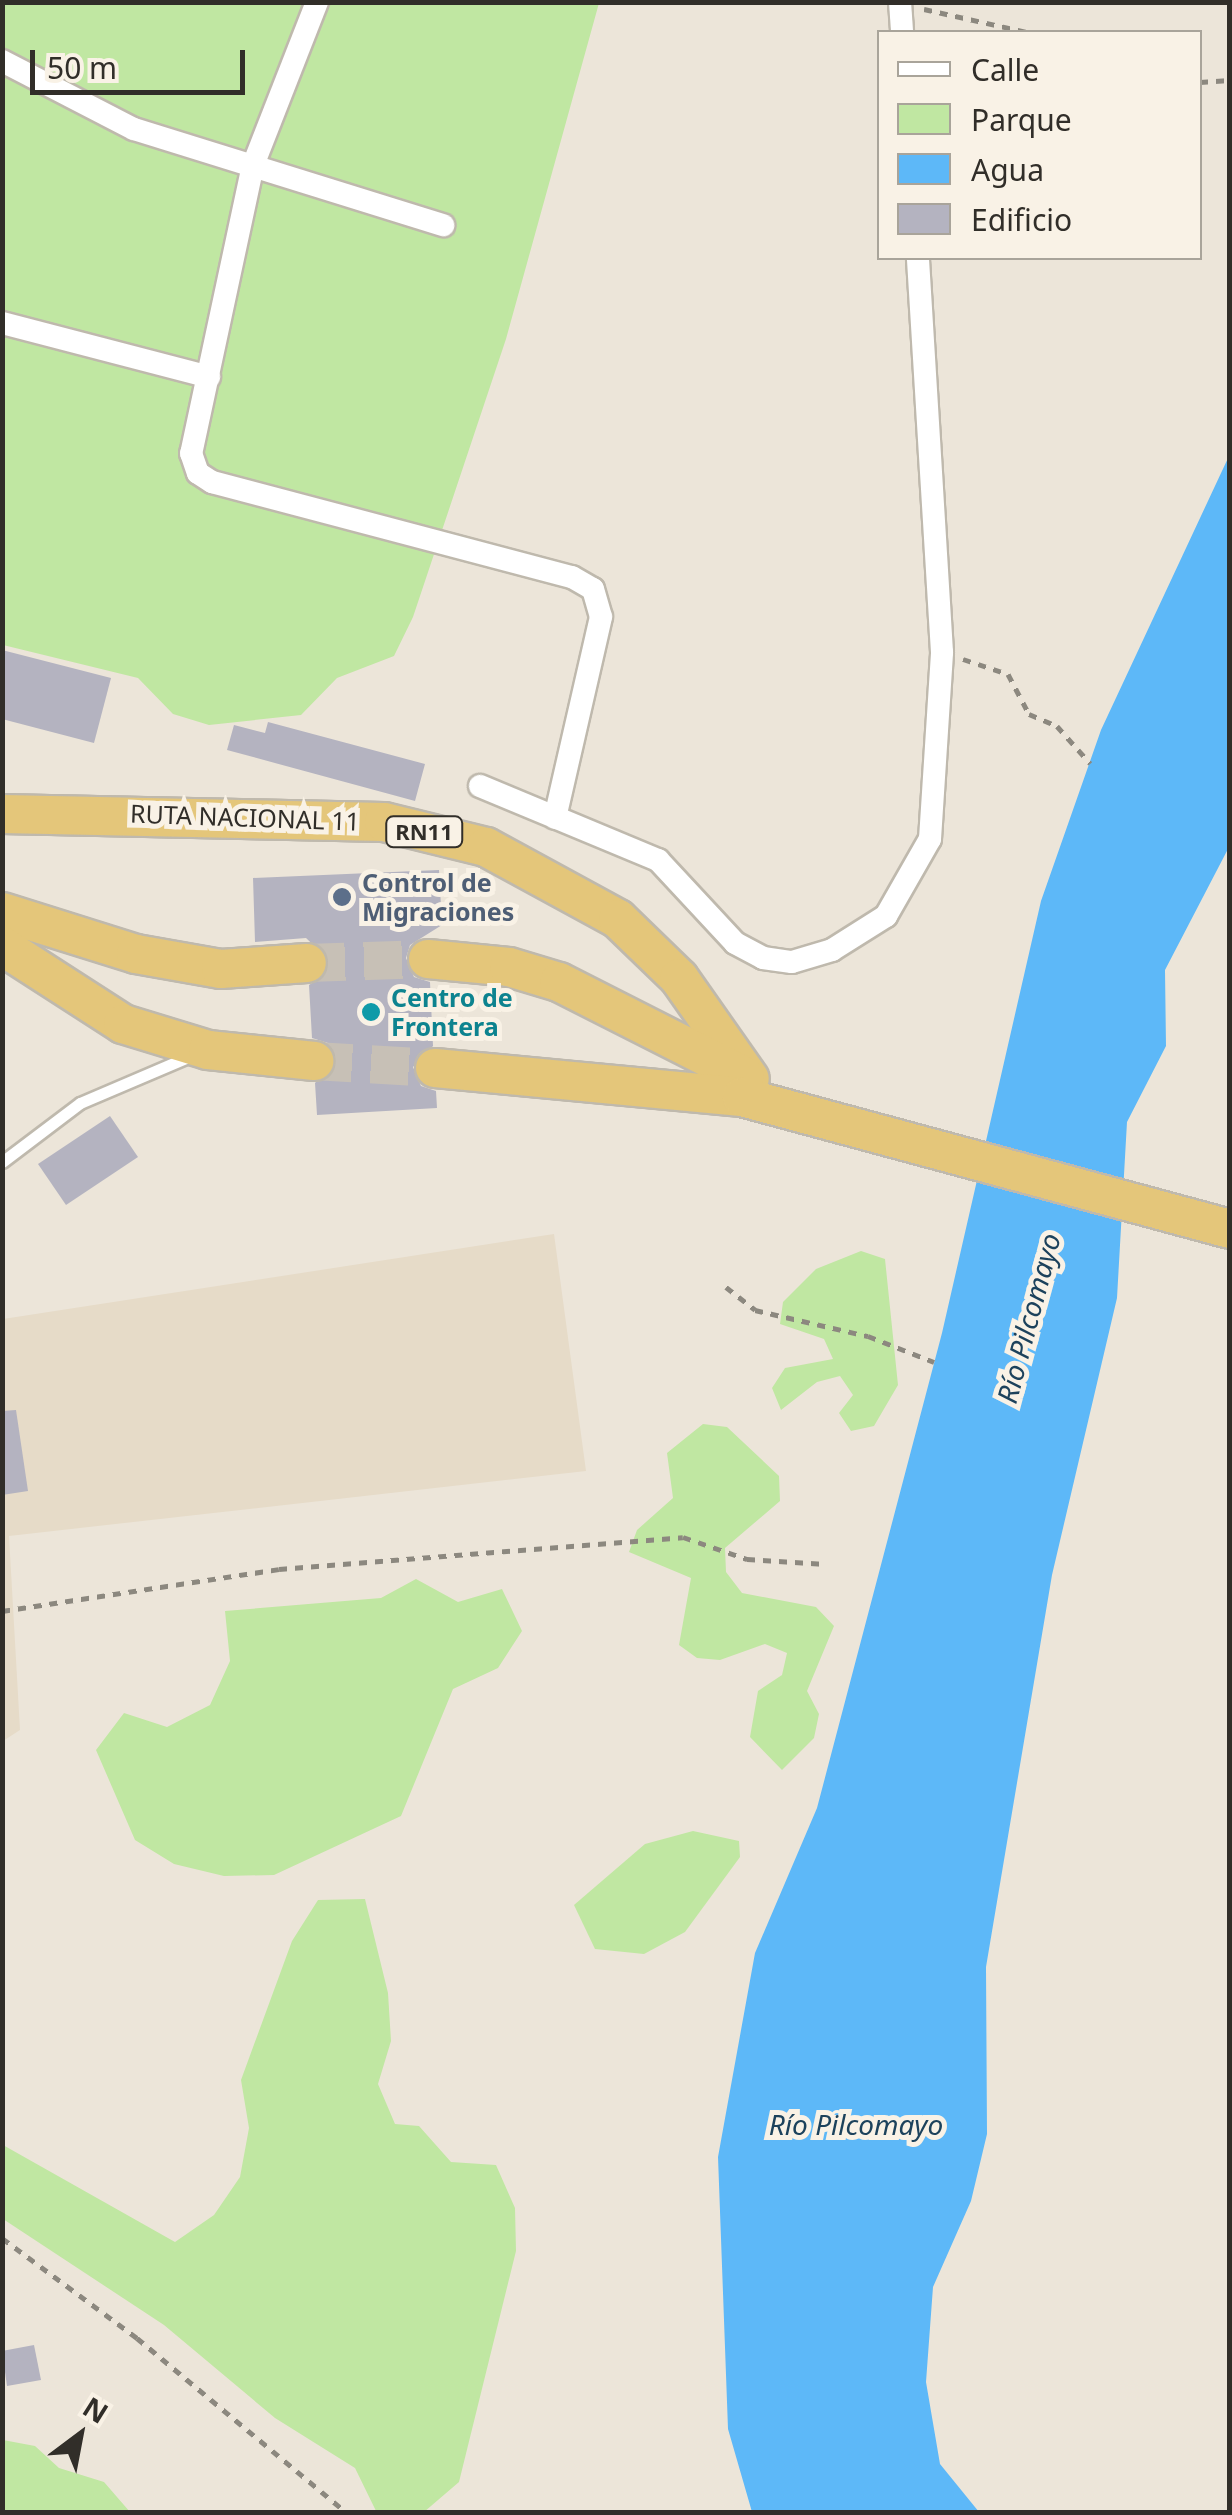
<!DOCTYPE html>
<html>
<head>
<meta charset="utf-8">
<style>
	body { margin:0 }
	#map { position:relative; width:1232px; height:2515px; overflow:hidden; background:#ece5d9; font-family:"Noto Sans",sans-serif }
	div>[style] { position:absolute }
	.built>* { inset:0; background:#e6dbc8 }
	.green>* { inset:0; background:#c0e7a2 }
	.water>* { inset:0; background:#5db8f8 }
	.building>* { inset:0; background:#b4b3c0 }
	.trunk-tunnel>* { height:38px; margin-top:-19px; transform-origin:0; background:repeating-linear-gradient(90deg,#c7c0b6 0 38px,transparent 0 57px) }
	.path>* { height:5px; margin-top:-2.5px; transform-origin:0; background:repeating-linear-gradient(90deg,#8c887f 0 8px,transparent 0 16px) }
	.roads { filter:drop-shadow(2px 0 #bfb9ad) drop-shadow(-2px 0 #bfb9ad) drop-shadow(0 2px #bfb9ad) drop-shadow(0 -2px #bfb9ad) }
	.service>* { height:11px; margin:-5.5px; padding:0 5.5px; transform-origin:5.5px; border-radius:5.5px; background:#fff }
	.minor>* { height:22px; margin:-11px; padding:0 11px; transform-origin:11px; border-radius:11px; background:#fff }
	.trunk>* { height:38px; margin:-19px; padding:0 19px; transform-origin:19px; border-radius:19px; background:#e4c67a }
	.dots>* { width:28px; height:28px; translate:-50% -50%; box-sizing:border-box; border:5px solid #f9f2e6; border-radius:50% }
	span { translate:-50% -50%; white-space:nowrap; text-align:center; line-height:1.15; -webkit-text-stroke:10px #f9f2e6; paint-order:stroke }
	.shield-label span { padding:2px 8px; background:#f9f2e6; border:2px solid; border-radius:8px; -webkit-text-stroke-width:0 }
	.shield-label { font-size:22px; color:#312e29; font-weight:700 }
	.street-label { font-size:25px; color:#312e29 }
	.service-label { font-size:25px; color:#4e5e75; font-weight:700 }
	.left { translate:0 -50%; text-align:left }
	.culture-label { font-size:25px; color:#0d838f; font-weight:700 }
	.water-label { font-size:28px; color:#1c425c; font-style:italic }
	.frame { position:absolute; inset:0; border:5px solid #312e29; pointer-events:none }
	.legend { position:absolute; left:877px; top:30px; width:325px; height:230px; box-sizing:border-box; background:#f9f2e6; border:2px solid #a9a49a; margin:0; padding:12px 18px; list-style:none; font-size:30px; color:#312e29 }
	.legend li { display:flex; align-items:center; gap:20px; height:50px }
	.legend b { width:50px; border:2px solid #a9a49a }
	.north { position:absolute; left:30px; top:2385px; width:100px; height:100px; -webkit-text-stroke:8px #f9f2e6; paint-order:stroke; rotate:32deg; font-size:28px; font-weight:700; line-height:40px; text-align:center; color:#312e29 }
	.north::after { content:''; display:block; margin:auto; width:35px; height:45px; background:#312e29; clip-path:polygon(50% 0,100% 100%,50% 72%,0 100%) }
	.scale { position:absolute; left:30px; top:50px; width:215px; height:45px; box-sizing:border-box; border:5px solid #312e29; border-top:0; padding-left:12px; font-size:30px; line-height:35px; white-space:nowrap; color:#312e29; -webkit-text-stroke:8px #f9f2e6; paint-order:stroke }
</style>
</head>
<body>
<div id="map">
	<div class="built">
		<i style="clip-path:polygon(554px 1234px,586px 1471px,9px 1536px,20px 1730px,3px 1741px,3px 1319px)"></i>
	</div>
	<div class="green">
		<i style="clip-path:polygon(3px 3px,599px 3px,506px 339px,413px 617px,394px 656px,337px 678px,301px 715px,209px 725px,173px 714px,138px 678px,3px 645px)"></i>
		<i style="clip-path:polygon(861px 1251px,885px 1259px,898px 1385px,874px 1426px,851px 1431px,839px 1413px,853px 1395px,840px 1376px,817px 1382px,781px 1410px,772px 1388px,785px 1368px,833px 1359px,824px 1339px,780px 1324px,783px 1302px,816px 1269px)"></i>
		<i style="clip-path:polygon(703px 1424px,727px 1427px,779px 1476px,780px 1501px,725px 1548px,726px 1572px,742px 1593px,816px 1607px,834px 1626px,807px 1691px,819px 1714px,814px 1738px,782px 1770px,750px 1737px,758px 1691px,782px 1675px,787px 1653px,765px 1644px,720px 1660px,697px 1658px,679px 1645px,691px 1578px,629px 1552px,637px 1530px,673px 1498px,667px 1453px)"></i>
		<i style="clip-path:polygon(416px 1579px,458px 1602px,502px 1589px,522px 1631px,498px 1668px,453px 1689px,401px 1816px,274px 1875px,224px 1876px,174px 1864px,135px 1840px,96px 1750px,124px 1713px,167px 1727px,210px 1705px,230px 1661px,225px 1611px,381px 1598px)"></i>
		<i style="clip-path:polygon(693px 1831px,739px 1841px,740px 1857px,685px 1932px,644px 1954px,595px 1949px,574px 1905px,645px 1844px)"></i>
		<i style="clip-path:polygon(365px 1899px,388px 1993px,391px 2041px,378px 2084px,395px 2124px,419px 2126px,451px 2162px,496px 2165px,515px 2208px,516px 2251px,459px 2482px,424px 2512px,376px 2511px,355px 2468px,275px 2418px,164px 2325px,3px 2219px,3px 2145px,175px 2242px,214px 2215px,240px 2177px,249px 2128px,241px 2080px,292px 1941px,318px 1900px)"></i>
		<i style="clip-path:polygon(3px 2440px,35px 2446px,59px 2468px,104px 2482px,130px 2512px,3px 2512px)"></i>
	</div>
	<div class="water">
		<i style="clip-path:polygon(1229px 456px,1229px 847px,1165px 970px,1166px 1046px,1127px 1122px,1117px 1298px,1052px 1575px,986px 1967px,987px 2134px,971px 2201px,933px 2287px,926px 2382px,940px 2464px,979px 2512px,752px 2512px,728px 2429px,718px 2157px,755px 1953px,817px 1808px,942px 1333px,1041px 901px,1101px 730px)"></i>
	</div>
	<div class="building">
		<i style="clip-path:polygon(2px 650px,111px 678px,94px 743px,2px 719px)"></i>
		<i style="clip-path:polygon(268px 722px,425px 764px,415px 801px,227px 750px,234px 725px,265px 733px)"></i>
		<i style="clip-path:polygon(439px 870px,442px 925px,410px 945px,406px 958px,414px 977px,430px 982px,433px 1046px,413px 1067px,421px 1086px,436px 1091px,437px 1108px,317px 1115px,315px 1083px,336px 1062px,328px 1043px,312px 1038px,309px 985px,327px 974px,329px 960px,306px 938px,255px 942px,253px 878px)"></i>
		<i style="clip-path:polygon(110px 1116px,138px 1157px,66px 1205px,38px 1164px)"></i>
		<i style="clip-path:polygon(16px 1410px,28px 1491px,2px 1495px,2px 1411px)"></i>
		<i style="clip-path:polygon(34px 2345px,41px 2380px,7px 2386px,2px 2351px)"></i>
	</div>
	<div class="trunk-tunnel">
		<i style="left:307px;top:963px;width:121px;rotate:-1.9deg"></i>
		<i style="left:314px;top:1061px;width:121px;rotate:3.3deg"></i>
	</div>
	<div class="path">
		<i style="left:924px;top:9px;width:106px;rotate:12.6deg"></i>
		<i style="left:1200px;top:82px;width:30px;rotate:-4deg"></i>
		<i style="left:963px;top:659px;width:47px;rotate:18.4deg"></i>
		<i style="left:1008px;top:674px;width:45px;rotate:62.3deg"></i>
		<i style="left:1029px;top:714px;width:30px;rotate:23deg"></i>
		<i style="left:1057px;top:726px;width:50px;rotate:48.3deg"></i>
		<i style="left:726px;top:1287px;width:37px;rotate:38deg"></i>
		<i style="left:755px;top:1310px;width:116px;rotate:13deg"></i>
		<i style="left:868px;top:1336px;width:71px;rotate:21.5deg"></i>
		<i style="left:2px;top:1611px;width:280px;rotate:-8.6deg"></i>
		<i style="left:279px;top:1569px;width:405px;rotate:-4.5deg"></i>
		<i style="left:683px;top:1537px;width:68px;rotate:19deg"></i>
		<i style="left:747px;top:1559px;width:79px;rotate:3.6deg"></i>
		<i style="left:2px;top:2238px;width:168px;rotate:36.5deg"></i>
		<i style="left:137px;top:2338px;width:272px;rotate:39.8deg"></i>
	</div>
	<div class="roads">
		<div class="service">
			<i style="left:2px;top:1162px;width:98px;rotate:-37.1deg"></i>
			<i style="left:80px;top:1103px;width:117px;rotate:-23.1deg"></i>
		</div>
		<div class="minor">
			<i style="left:317px;top:2px;width:175px;rotate:111.4deg"></i>
			<i style="left:253px;top:165px;width:295px;rotate:102.1deg"></i>
			<i style="left:191px;top:453px;width:21px;rotate:71deg"></i>
			<i style="left:198px;top:473px;width:17px;rotate:33deg"></i>
			<i style="left:212px;top:482px;width:372px;rotate:14.8deg"></i>
			<i style="left:572px;top:577px;width:24px;rotate:30deg"></i>
			<i style="left:593px;top:589px;width:29px;rotate:74deg"></i>
			<i style="left:601px;top:617px;width:206px;rotate:102.9deg"></i>
			<i style="left:900px;top:2px;width:30px;rotate:86deg"></i>
			<i style="left:2px;top:61px;width:148px;rotate:27.3deg"></i>
			<i style="left:134px;top:129px;width:324px;rotate:17.3deg"></i>
			<i style="left:2px;top:323px;width:214px;rotate:14.6deg"></i>
			<i style="left:480px;top:786px;width:193px;rotate:22.6deg"></i>
			<i style="left:658px;top:860px;width:113px;rotate:47.1deg"></i>
			<i style="left:735px;top:943px;width:32px;rotate:28deg"></i>
			<i style="left:763px;top:958px;width:29px;rotate:8deg"></i>
			<i style="left:792px;top:962px;width:42px;rotate:-16.7deg"></i>
			<i style="left:832px;top:950px;width:64px;rotate:-32.2deg"></i>
			<i style="left:886px;top:916px;width:89px;rotate:-60.3deg"></i>
			<i style="left:930px;top:839px;width:187px;rotate:-86.3deg"></i>
			<i style="left:942px;top:652px;width:395px;rotate:-93.5deg"></i>
		</div>
		<div class="trunk">
			<i style="left:2px;top:814px;width:382px;rotate:1.2deg"></i>
			<i style="left:384px;top:822px;width:105px;rotate:13.8deg"></i>
			<i style="left:486px;top:847px;width:150px;rotate:28.6deg"></i>
			<i style="left:618px;top:919px;width:85px;rotate:44deg"></i>
			<i style="left:679px;top:978px;width:123px;rotate:54.9deg"></i>
			<i style="left:2px;top:912px;width:140px;rotate:17.4deg"></i>
			<i style="left:136px;top:954px;width:86px;rotate:10deg"></i>
			<i style="left:221px;top:969px;width:86px;rotate:-4deg"></i>
			<i style="left:2px;top:946px;width:144px;rotate:32.8deg"></i>
			<i style="left:123px;top:1024px;width:89px;rotate:17deg"></i>
			<i style="left:208px;top:1050px;width:107px;rotate:5.9deg"></i>
			<i style="left:428px;top:959px;width:81px;rotate:5.6deg"></i>
			<i style="left:509px;top:967px;width:52px;rotate:16.7deg"></i>
			<i style="left:559px;top:982px;width:208px;rotate:26.9deg"></i>
			<i style="left:435px;top:1068px;width:308px;rotate:5.4deg"></i>
			<i style="left:742px;top:1097px;width:506px;rotate:15.14deg"></i>
		</div>
	</div>
	<div class="dots">
		<i style="left:342px;top:897px;background:#5c6f8a"></i>
		<i style="left:371px;top:1012px;background:#0f9aa8"></i>
	</div>
	<div class="shield-label">
		<span style="left:424px;top:832px">RN11</span>
	</div>
	<div class="street-label">
		<span style="left:245px;top:817px;rotate:2deg">RUTA NACIONAL 11</span>
	</div>
	<div class="service-label">
		<span class="left" style="left:362px;top:897px">Control de<br>Migraciones</span>
	</div>
	<div class="culture-label">
		<span class="left" style="left:391px;top:1012px">Centro de<br>Frontera</span>
	</div>
	<div class="water-label">
		<span style="left:1028px;top:1318px;rotate:-75deg">Río Pilcomayo</span>
		<span style="left:856px;top:2124px">Río Pilcomayo</span>
	</div>
	<div class="frame"></div>
	<ul class="legend">
	<li><b style="height:12px;background:#fff"></b>Calle</li>
	<li><b style="height:28px;background:#c0e7a2"></b>Parque</li>
	<li><b style="height:28px;background:#5db8f8"></b>Agua</li>
	<li><b style="height:28px;background:#b4b3c0"></b>Edificio</li>
	</ul>
	<div class="north">N</div>
	<div class="scale">50 m</div>
</div>
</body>
</html>
